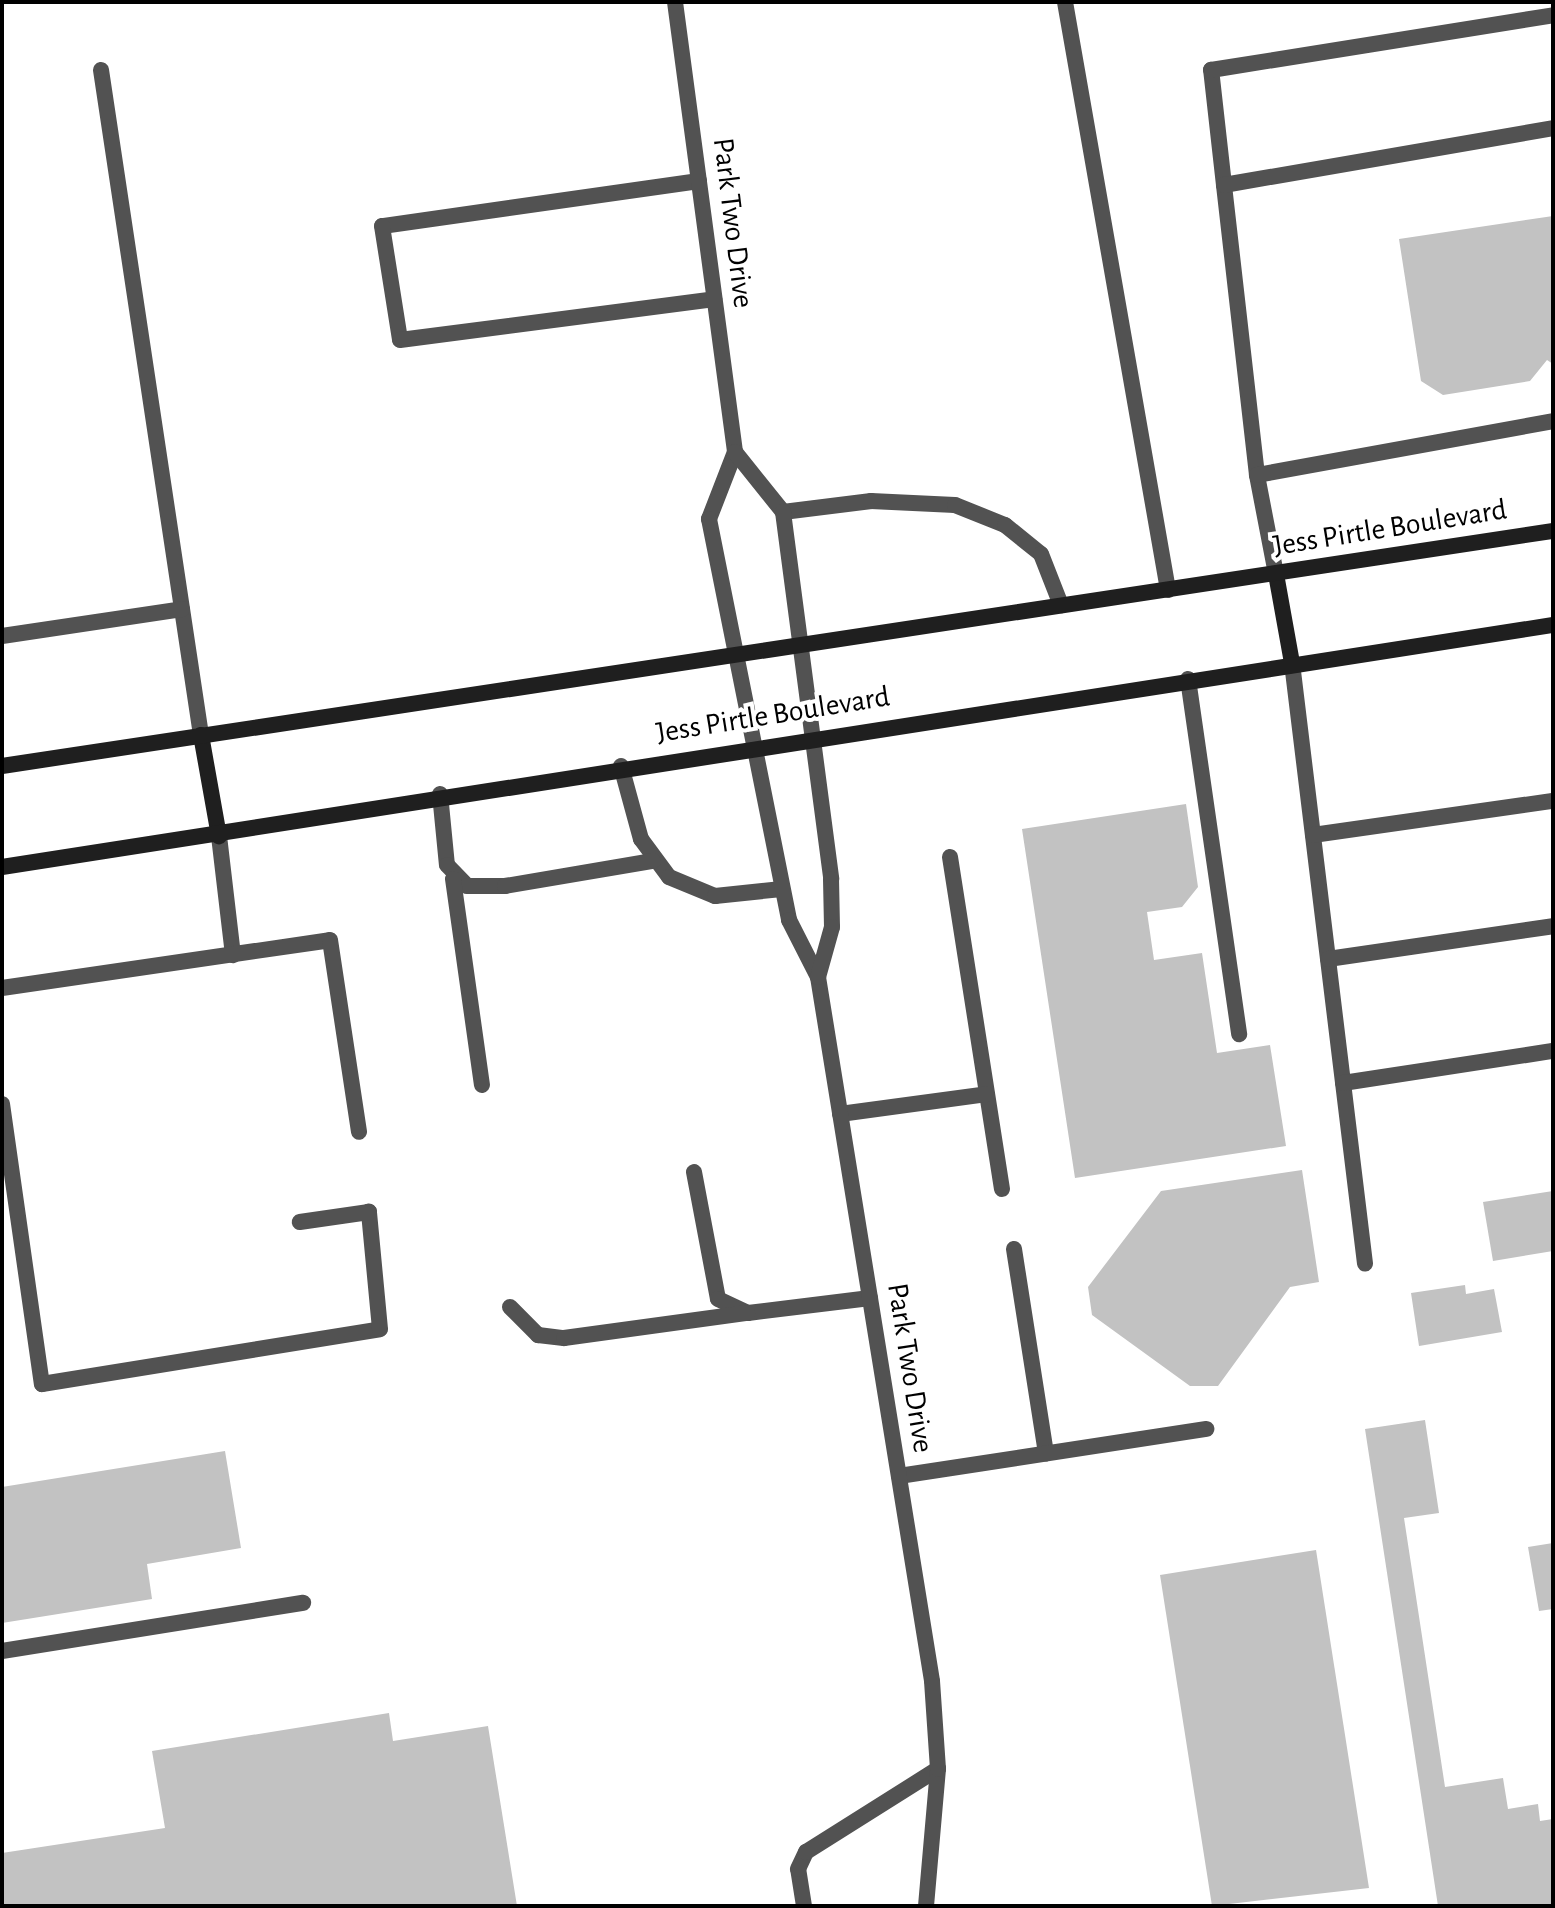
<!DOCTYPE html>
<html>
<head>
<meta charset="utf-8">
<style>
	body { margin:0 }
	#map { position:relative; width:1555px; height:1908px; overflow:hidden; background:#fff; font-family:"Alegreya Sans",sans-serif }
	div>[style] { position:absolute }
	.building>* { inset:0; background:#c2c2c2 }
	.lane>* { height:16px; margin:-8px; padding:0 8px; transform-origin:8px; border-radius:8px; background:#525252 }
	.street>* { height:16px; margin:-8px; padding:0 8px; transform-origin:8px; border-radius:8px; background:#525252 }
	.secondary>* { height:16px; margin:-8px; padding:0 8px; transform-origin:8px; border-radius:8px; background:#1f1f1f }
	span { translate:-50% -50%; white-space:nowrap; text-align:center; line-height:1.15; -webkit-text-stroke:8px #fff; paint-order:stroke }
	.street-label { font-size:30px; color:#000 }
	.frame { position:absolute; inset:0; border:4px solid #000; pointer-events:none }
</style>
</head>
<body>
<div id="map">
	<div class="building">
		<i style="clip-path:polygon(1553px 216px,1553px 364px,1547px 360px,1530px 381px,1443px 395px,1421px 381px,1399px 239px)"></i>
		<i style="clip-path:polygon(1186px 804px,1198px 887px,1182px 907px,1147px 912px,1154px 960px,1202px 953px,1217px 1053px,1270px 1045px,1286px 1146px,1075px 1178px,1022px 829px)"></i>
		<i style="clip-path:polygon(1302px 1170px,1319px 1282px,1290px 1287px,1218px 1386px,1190px 1386px,1092px 1315px,1088px 1287px,1161px 1191px)"></i>
		<i style="clip-path:polygon(1553px 1191px,1553px 1251px,1493px 1261px,1483px 1202px)"></i>
		<i style="clip-path:polygon(1465px 1285px,1466px 1294px,1494px 1289px,1502px 1332px,1419px 1346px,1411px 1293px)"></i>
		<i style="clip-path:polygon(1425px 1420px,1439px 1513px,1404px 1518px,1445px 1787px,1503px 1778px,1508px 1809px,1538px 1804px,1540px 1821px,1553px 1819px,1553px 1906px,1438px 1906px,1365px 1429px)"></i>
		<i style="clip-path:polygon(225px 1451px,241px 1548px,147px 1564px,152px 1599px,2px 1623px,2px 1487px)"></i>
		<i style="clip-path:polygon(1553px 1543px,1553px 1609px,1539px 1611px,1528px 1547px)"></i>
		<i style="clip-path:polygon(1316px 1550px,1369px 1888px,1212px 1906px,1160px 1575px)"></i>
		<i style="clip-path:polygon(389px 1713px,393px 1741px,488px 1726px,517px 1906px,2px 1906px,2px 1853px,165px 1828px,152px 1751px)"></i>
	</div>
	<div class="lane">
		<i style="left:1065px;top:2px;width:597px;rotate:80.06deg"></i>
		<i style="left:101px;top:70px;width:672px;rotate:81.45deg"></i>
		<i style="left:699px;top:181px;width:320px;rotate:171.9deg"></i>
		<i style="left:382px;top:226px;width:115px;rotate:81deg"></i>
		<i style="left:400px;top:340px;width:317px;rotate:-7.4deg"></i>
		<i style="left:1224px;top:185px;width:116px;rotate:-96.4deg"></i>
		<i style="left:1211px;top:70px;width:346px;rotate:-9.1deg"></i>
		<i style="left:1257px;top:475px;width:292px;rotate:-96.5deg"></i>
		<i style="left:1224px;top:185px;width:334px;rotate:-9.8deg"></i>
		<i style="left:783px;top:512px;width:89px;rotate:-7.1deg"></i>
		<i style="left:871px;top:501px;width:84px;rotate:2.7deg"></i>
		<i style="left:955px;top:505px;width:54px;rotate:21.8deg"></i>
		<i style="left:1005px;top:525px;width:46px;rotate:38.9deg"></i>
		<i style="left:1041px;top:554px;width:55px;rotate:68.6deg"></i>
		<i style="left:1276px;top:574px;width:101px;rotate:-100.9deg"></i>
		<i style="left:1257px;top:475px;width:301px;rotate:-10.3deg"></i>
		<i style="left:2px;top:636px;width:182px;rotate:-8.5deg"></i>
		<i style="left:1292px;top:663px;width:605px;rotate:83.07deg"></i>
		<i style="left:1188px;top:679px;width:359px;rotate:81.8deg"></i>
		<i style="left:621px;top:766px;width:76px;rotate:74.7deg"></i>
		<i style="left:641px;top:839px;width:47px;rotate:53.6deg"></i>
		<i style="left:669px;top:877px;width:50px;rotate:22.4deg"></i>
		<i style="left:715px;top:896px;width:67px;rotate:-6deg"></i>
		<i style="left:440px;top:794px;width:71px;rotate:84.4deg"></i>
		<i style="left:447px;top:865px;width:29px;rotate:46deg"></i>
		<i style="left:467px;top:886px;width:38px"></i>
		<i style="left:505px;top:886px;width:150px;rotate:-9.6deg"></i>
		<i style="left:1313px;top:835px;width:242px;rotate:-8.1deg"></i>
		<i style="left:219px;top:836px;width:120px;rotate:83.3deg"></i>
		<i style="left:950px;top:857px;width:336px;rotate:81.1deg"></i>
		<i style="left:453px;top:879px;width:208px;rotate:82deg"></i>
		<i style="left:1328px;top:959px;width:227px;rotate:-8.3deg"></i>
		<i style="left:2px;top:988px;width:331px;rotate:-8.3deg"></i>
		<i style="left:330px;top:940px;width:194px;rotate:81.4deg"></i>
		<i style="left:1343px;top:1083px;width:212px;rotate:-8.7deg"></i>
		<i style="left:2px;top:1104px;width:283px;rotate:81.9deg"></i>
		<i style="left:42px;top:1384px;width:342px;rotate:-9.2deg"></i>
		<i style="left:380px;top:1329px;width:118px;rotate:-95.4deg"></i>
		<i style="left:369px;top:1212px;width:70px;rotate:171.8deg"></i>
		<i style="left:840px;top:1114px;width:148px;rotate:-7.7deg"></i>
		<i style="left:694px;top:1172px;width:129px;rotate:79.3deg"></i>
		<i style="left:718px;top:1299px;width:33px;rotate:25deg"></i>
		<i style="left:748px;top:1313px;width:123px;rotate:-7deg"></i>
		<i style="left:1014px;top:1249px;width:207px;rotate:81.1deg"></i>
		<i style="left:510px;top:1307px;width:40px;rotate:45deg"></i>
		<i style="left:538px;top:1335px;width:26px;rotate:7deg"></i>
		<i style="left:564px;top:1338px;width:185px;rotate:-7.8deg"></i>
		<i style="left:899px;top:1476px;width:311px;rotate:-8.7deg"></i>
		<i style="left:2px;top:1651px;width:305px;rotate:-9.1deg"></i>
		<i style="left:804px;top:1906px;width:37px;rotate:-99deg"></i>
		<i style="left:798px;top:1869px;width:19px;rotate:-65deg"></i>
		<i style="left:806px;top:1852px;width:156px;rotate:-32.2deg"></i>
		<i style="left:926px;top:1906px;width:138px;rotate:-85deg"></i>
	</div>
	<div class="street">
		<i style="left:675px;top:2px;width:454px;rotate:82.4deg"></i>
		<i style="left:735px;top:452px;width:72px;rotate:111.2deg"></i>
		<i style="left:709px;top:519px;width:409px;rotate:78.7deg"></i>
		<i style="left:789px;top:920px;width:64px;rotate:63deg"></i>
		<i style="left:818px;top:977px;width:713px;rotate:80.8deg"></i>
		<i style="left:932px;top:1681px;width:88px;rotate:86.1deg"></i>
		<i style="left:735px;top:452px;width:77px;rotate:51.3deg"></i>
		<i style="left:783px;top:512px;width:370px;rotate:82.5deg"></i>
		<i style="left:831px;top:879px;width:48px;rotate:88.8deg"></i>
		<i style="left:832px;top:927px;width:52px;rotate:105.6deg"></i>
	</div>
	<div class="secondary">
		<i style="left:1276px;top:574px;width:90px;rotate:79.8deg"></i>
		<i style="left:201px;top:735px;width:103px;rotate:79.9deg"></i>
		<i style="left:2px;top:766px;width:1569px;rotate:-8.62deg"></i>
		<i style="left:2px;top:867px;width:1570px;rotate:-8.87deg"></i>
	</div>
	<div class="street-label">
		<span style="left:733px;top:223px;rotate:83deg">Park Two Drive</span>
		<span style="left:1390px;top:528px;rotate:-9deg">Jess Pirtle Boulevard</span>
		<span style="left:773px;top:715px;rotate:-9deg">Jess Pirtle Boulevard</span>
		<span style="left:910px;top:1368px;rotate:81deg">Park Two Drive</span>
	</div>
	<div class="frame"></div>
</div>
</body>
</html>
